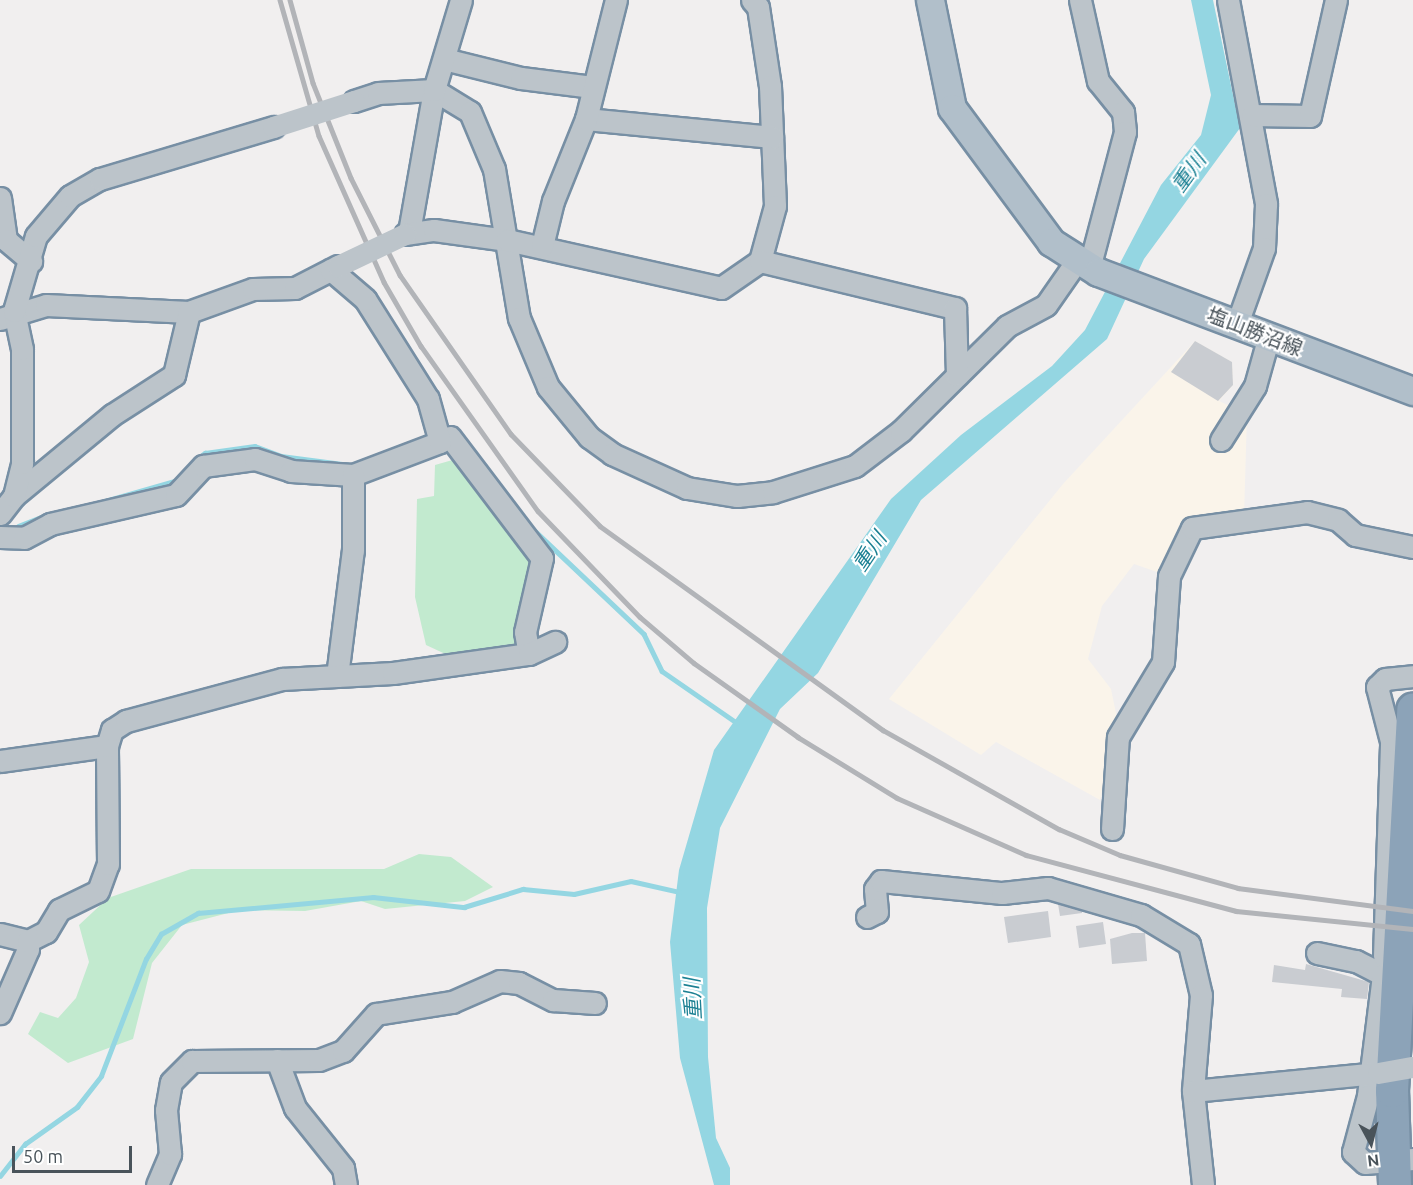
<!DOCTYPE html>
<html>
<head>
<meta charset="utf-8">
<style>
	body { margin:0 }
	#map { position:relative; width:1413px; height:1185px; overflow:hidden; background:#f1efef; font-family:Ubuntu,"Noto Sans JP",sans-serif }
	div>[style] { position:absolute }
	.commercial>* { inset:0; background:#faf4ea }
	.green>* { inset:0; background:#c2eacf }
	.water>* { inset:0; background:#94d6e2 }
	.stream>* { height:4.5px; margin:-2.25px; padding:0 2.25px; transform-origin:2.25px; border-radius:2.25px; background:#94d6e2 }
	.building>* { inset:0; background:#c9ccd1 }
	.roads { filter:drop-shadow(2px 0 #778fa4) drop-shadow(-2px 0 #778fa4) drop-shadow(0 2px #778fa4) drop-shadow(0 -2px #778fa4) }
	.minor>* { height:21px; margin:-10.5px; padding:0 10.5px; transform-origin:10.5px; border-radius:10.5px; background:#bcc4ca }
	.major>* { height:27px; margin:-13.5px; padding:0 13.5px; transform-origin:13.5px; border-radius:13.5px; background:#b1bfca }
	.highway>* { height:32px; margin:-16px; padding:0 16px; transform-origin:16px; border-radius:16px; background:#8ca3b8 }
	.rail>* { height:4.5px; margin:-2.25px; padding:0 2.25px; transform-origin:2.25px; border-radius:2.25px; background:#b2b4b8 }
	.minor-bridge>* { height:21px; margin:-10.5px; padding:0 10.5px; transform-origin:10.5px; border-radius:10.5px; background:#bcc4ca }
	span { translate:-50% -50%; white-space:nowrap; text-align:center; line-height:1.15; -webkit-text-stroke:4.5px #fff; paint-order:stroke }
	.street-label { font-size:20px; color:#49535a }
	.water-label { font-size:21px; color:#1b8093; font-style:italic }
	.north { position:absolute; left:1341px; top:1113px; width:60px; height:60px; -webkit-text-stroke:4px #fff; paint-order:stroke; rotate:173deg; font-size:16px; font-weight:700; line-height:24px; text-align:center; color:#49535a }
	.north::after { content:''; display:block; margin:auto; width:21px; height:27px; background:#49535a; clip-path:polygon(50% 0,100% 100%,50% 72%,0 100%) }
	.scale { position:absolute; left:12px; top:1146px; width:120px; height:27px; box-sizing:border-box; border:3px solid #49535a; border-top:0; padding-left:8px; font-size:18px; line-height:21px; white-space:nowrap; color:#49535a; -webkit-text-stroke:4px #fff; paint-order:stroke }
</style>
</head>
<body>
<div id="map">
	<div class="commercial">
		<i style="clip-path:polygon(1195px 341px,1232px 362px,1233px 385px,1219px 401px,1247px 414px,1244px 518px,1187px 525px,1157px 572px,1134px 564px,1102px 606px,1088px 659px,1111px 689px,1118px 723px,1100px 800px,996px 742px,981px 755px,889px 699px,1063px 484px)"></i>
	</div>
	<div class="green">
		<i style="clip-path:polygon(456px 459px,533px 551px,515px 650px,454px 658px,426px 645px,415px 597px,417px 499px,434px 496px,435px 465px)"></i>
		<i style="clip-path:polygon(419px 854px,451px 857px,493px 887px,465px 901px,385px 909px,361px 901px,305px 911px,240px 910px,182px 925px,152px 963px,133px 1039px,68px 1063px,28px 1034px,40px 1012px,58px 1018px,76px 998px,89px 962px,79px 925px,108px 898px,191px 869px,384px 869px)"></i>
	</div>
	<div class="water">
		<i style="clip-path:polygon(1191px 0,1213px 0,1240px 128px,1144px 259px,1107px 339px,921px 500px,818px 673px,780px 709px,720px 828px,707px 908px,708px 1057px,716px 1138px,730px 1168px,730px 1185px,714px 1185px,680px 1058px,670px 942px,679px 870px,714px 750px,891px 499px,961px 435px,1052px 366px,1085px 330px,1161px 185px,1201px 135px,1211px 95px)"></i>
	</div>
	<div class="stream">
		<i style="left:193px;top:462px;width:15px;rotate:-37deg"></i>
		<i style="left:205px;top:453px;width:50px;rotate:-8deg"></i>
		<i style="left:255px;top:446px;width:28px;rotate:21deg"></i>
		<i style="left:281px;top:456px;width:69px;rotate:7.5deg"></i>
		<i style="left:360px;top:462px;width:48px;rotate:-19.6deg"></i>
		<i style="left:98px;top:503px;width:83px;rotate:-16deg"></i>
		<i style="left:18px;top:526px;width:31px;rotate:-21deg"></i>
		<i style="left:533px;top:529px;width:153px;rotate:43.4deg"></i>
		<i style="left:644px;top:634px;width:41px;rotate:64.1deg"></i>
		<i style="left:662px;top:671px;width:91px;rotate:34.7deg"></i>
		<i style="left:0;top:1176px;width:41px;rotate:-52deg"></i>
		<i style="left:25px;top:1144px;width:64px;rotate:-35.4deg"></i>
		<i style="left:77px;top:1107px;width:39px;rotate:-52deg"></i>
		<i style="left:101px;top:1076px;width:125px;rotate:-69deg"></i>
		<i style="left:146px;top:959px;width:29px;rotate:-59deg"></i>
		<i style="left:161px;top:934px;width:43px;rotate:-29.6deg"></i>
		<i style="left:198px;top:913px;width:176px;rotate:-5.2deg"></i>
		<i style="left:373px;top:897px;width:92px;rotate:6.3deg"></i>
		<i style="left:464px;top:907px;width:62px;rotate:-17deg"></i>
		<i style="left:523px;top:889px;width:51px;rotate:5.6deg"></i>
		<i style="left:574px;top:894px;width:58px;rotate:-12.8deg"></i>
		<i style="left:631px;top:881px;width:50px;rotate:12.7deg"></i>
	</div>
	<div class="building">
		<i style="clip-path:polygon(1195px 341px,1232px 362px,1233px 385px,1218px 401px,1171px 372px)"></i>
		<i style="clip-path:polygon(1058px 904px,1082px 911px,1082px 913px,1060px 916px)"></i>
		<i style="clip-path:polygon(1048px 911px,1051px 937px,1008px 943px,1004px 917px)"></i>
		<i style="clip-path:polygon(1103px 922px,1106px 944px,1079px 948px,1076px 926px)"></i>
		<i style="clip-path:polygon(1132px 933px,1145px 933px,1147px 961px,1112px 964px,1110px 939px)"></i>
		<i style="clip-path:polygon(1306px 964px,1369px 982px,1367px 999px,1341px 997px,1342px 989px,1272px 982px,1274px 965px,1305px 970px)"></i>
	</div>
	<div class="roads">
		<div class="minor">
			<i style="left:752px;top:0;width:9px;rotate:49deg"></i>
			<i style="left:758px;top:7px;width:80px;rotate:81.4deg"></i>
			<i style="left:770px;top:86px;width:120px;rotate:87.6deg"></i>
			<i style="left:775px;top:206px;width:57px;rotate:105.3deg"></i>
			<i style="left:1080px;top:0;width:83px;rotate:77.5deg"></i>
			<i style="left:1098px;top:81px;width:40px;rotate:51deg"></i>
			<i style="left:1123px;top:112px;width:20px;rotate:84deg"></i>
			<i style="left:1125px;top:132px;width:141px;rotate:104.8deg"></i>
			<i style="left:1228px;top:0;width:208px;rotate:79.4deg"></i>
			<i style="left:1266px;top:204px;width:44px;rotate:92.6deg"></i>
			<i style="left:1264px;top:248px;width:81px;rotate:109.6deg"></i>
			<i style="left:444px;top:59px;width:79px;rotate:13.9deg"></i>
			<i style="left:521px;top:78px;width:72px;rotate:7.2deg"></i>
			<i style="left:354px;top:101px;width:25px;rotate:-18deg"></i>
			<i style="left:378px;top:93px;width:56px;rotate:-3.1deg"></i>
			<i style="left:434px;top:90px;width:42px;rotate:31.4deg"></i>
			<i style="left:470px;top:112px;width:62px;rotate:67.2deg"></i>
			<i style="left:494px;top:169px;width:151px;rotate:80.5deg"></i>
			<i style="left:519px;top:318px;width:75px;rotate:67.2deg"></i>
			<i style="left:548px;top:387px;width:65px;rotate:50.6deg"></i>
			<i style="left:589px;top:437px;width:29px;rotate:36deg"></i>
			<i style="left:612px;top:454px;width:82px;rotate:24.4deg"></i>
			<i style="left:687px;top:488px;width:51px;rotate:9.1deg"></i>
			<i style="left:737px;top:496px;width:36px;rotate:-6deg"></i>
			<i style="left:773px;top:492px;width:86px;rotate:-17.6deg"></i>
			<i style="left:855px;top:466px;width:58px;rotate:-37.3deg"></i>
			<i style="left:901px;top:431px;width:149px;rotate:-44.7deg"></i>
			<i style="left:1007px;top:326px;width:44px;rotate:-28.3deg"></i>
			<i style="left:1046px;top:305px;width:52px;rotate:-55.1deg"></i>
			<i style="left:1252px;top:115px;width:58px;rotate:1deg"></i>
			<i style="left:1310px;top:116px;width:119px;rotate:-77.4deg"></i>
			<i style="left:586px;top:119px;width:187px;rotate:5.5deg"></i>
			<i style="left:0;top:198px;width:42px;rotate:81.9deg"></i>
			<i style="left:6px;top:240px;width:33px;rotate:40deg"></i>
			<i style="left:409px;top:232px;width:144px;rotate:-80deg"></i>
			<i style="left:434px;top:90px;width:94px;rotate:-73.3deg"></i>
			<i style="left:405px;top:234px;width:29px;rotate:-8deg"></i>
			<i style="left:434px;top:230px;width:74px;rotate:7.8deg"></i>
			<i style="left:507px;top:240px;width:219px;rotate:12.6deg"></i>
			<i style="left:721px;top:288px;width:47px;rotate:-34.7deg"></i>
			<i style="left:760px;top:261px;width:201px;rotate:13.6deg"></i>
			<i style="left:955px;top:308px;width:67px;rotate:88.3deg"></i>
			<i style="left:542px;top:246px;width:46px;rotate:-76.3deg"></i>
			<i style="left:553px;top:201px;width:88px;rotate:-68.1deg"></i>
			<i style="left:586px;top:119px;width:123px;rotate:-75.9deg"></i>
			<i style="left:0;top:319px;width:48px;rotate:-16.9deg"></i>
			<i style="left:46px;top:305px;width:143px;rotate:2.8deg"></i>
			<i style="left:189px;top:312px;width:68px;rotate:-19.8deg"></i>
			<i style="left:253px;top:289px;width:42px;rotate:-1.4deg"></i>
			<i style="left:295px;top:288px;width:48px;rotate:-27.1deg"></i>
			<i style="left:450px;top:437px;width:152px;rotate:52.8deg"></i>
			<i style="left:542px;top:558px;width:76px;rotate:102.9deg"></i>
			<i style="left:525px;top:632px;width:22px;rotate:80deg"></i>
			<i style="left:1221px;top:440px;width:64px;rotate:-57.8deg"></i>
			<i style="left:1255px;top:386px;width:52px;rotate:-74.4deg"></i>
			<i style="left:14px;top:496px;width:127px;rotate:-39.6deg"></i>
			<i style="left:112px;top:415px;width:74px;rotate:-32.8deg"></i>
			<i style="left:174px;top:375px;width:65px;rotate:-76.6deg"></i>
			<i style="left:0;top:514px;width:23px;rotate:-52deg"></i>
			<i style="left:14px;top:496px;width:34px;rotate:-76deg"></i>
			<i style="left:22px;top:463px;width:114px;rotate:-90deg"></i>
			<i style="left:22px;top:349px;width:39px;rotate:-102deg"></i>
			<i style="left:14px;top:311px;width:78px;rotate:-73.7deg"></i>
			<i style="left:36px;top:236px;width:52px;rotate:-49.6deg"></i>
			<i style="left:70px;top:196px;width:34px;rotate:-30deg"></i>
			<i style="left:100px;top:179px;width:181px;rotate:-16.7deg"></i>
			<i style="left:0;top:537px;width:24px;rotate:2deg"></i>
			<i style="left:24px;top:538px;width:30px;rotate:-28deg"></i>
			<i style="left:50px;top:524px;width:129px;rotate:-13deg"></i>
			<i style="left:176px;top:495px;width:40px;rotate:-47deg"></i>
			<i style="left:203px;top:466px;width:52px;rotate:-7.7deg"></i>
			<i style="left:255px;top:459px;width:38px;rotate:18deg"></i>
			<i style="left:291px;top:471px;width:62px;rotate:3.7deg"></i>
			<i style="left:353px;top:475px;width:93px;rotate:-20.8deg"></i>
			<i style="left:440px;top:442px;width:45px;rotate:-105.6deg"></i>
			<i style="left:428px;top:399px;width:118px;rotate:-122.2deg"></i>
			<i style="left:365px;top:299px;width:45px;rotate:-139.5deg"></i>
			<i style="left:337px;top:676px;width:127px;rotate:-82.8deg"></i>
			<i style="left:353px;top:550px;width:75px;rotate:-90deg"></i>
			<i style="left:0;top:761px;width:108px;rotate:-8deg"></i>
			<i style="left:1112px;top:829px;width:92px;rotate:-86.3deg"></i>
			<i style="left:1118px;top:737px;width:87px;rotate:-59deg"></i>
			<i style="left:1163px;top:662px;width:86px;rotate:-86deg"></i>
			<i style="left:1169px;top:576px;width:53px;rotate:-64.4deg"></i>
			<i style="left:1192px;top:528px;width:116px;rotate:-7.9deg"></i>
			<i style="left:1307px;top:512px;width:32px;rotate:14deg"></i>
			<i style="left:1338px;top:520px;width:23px;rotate:41deg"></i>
			<i style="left:1355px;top:535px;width:59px;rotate:11.7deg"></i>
			<i style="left:867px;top:917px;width:11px;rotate:-27deg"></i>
			<i style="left:877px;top:912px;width:23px;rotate:-95deg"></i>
			<i style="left:875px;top:889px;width:10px;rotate:-53deg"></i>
			<i style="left:881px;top:881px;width:122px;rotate:5.7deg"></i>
			<i style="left:1002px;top:893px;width:46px;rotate:-6.2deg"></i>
			<i style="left:1048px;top:888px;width:97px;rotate:16.2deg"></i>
			<i style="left:1141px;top:915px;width:56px;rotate:31.1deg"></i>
			<i style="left:1189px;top:944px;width:52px;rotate:76.8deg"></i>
			<i style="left:1201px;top:995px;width:96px;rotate:94.8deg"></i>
			<i style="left:1193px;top:1091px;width:95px;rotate:83.9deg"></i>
			<i style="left:0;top:934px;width:29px;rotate:14deg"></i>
			<i style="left:28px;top:941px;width:8px;rotate:90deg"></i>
			<i style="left:28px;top:949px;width:70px;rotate:113.6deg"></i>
			<i style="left:28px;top:941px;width:20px;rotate:-27deg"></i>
			<i style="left:46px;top:932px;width:26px;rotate:-59deg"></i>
			<i style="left:59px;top:910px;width:43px;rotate:-26deg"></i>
			<i style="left:98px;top:891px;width:29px;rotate:-70deg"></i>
			<i style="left:108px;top:864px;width:118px;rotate:-90.5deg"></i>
			<i style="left:107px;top:746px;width:17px;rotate:-73deg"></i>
			<i style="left:112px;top:730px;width:17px;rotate:-33deg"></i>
			<i style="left:126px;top:721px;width:162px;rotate:-15.1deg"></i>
			<i style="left:282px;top:679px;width:111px;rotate:-3.1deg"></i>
			<i style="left:393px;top:673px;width:137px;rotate:-8deg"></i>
			<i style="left:529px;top:654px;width:29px;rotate:-25deg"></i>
			<i style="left:1317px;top:953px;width:40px;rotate:12deg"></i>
			<i style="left:1356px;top:961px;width:30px;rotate:27deg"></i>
			<i style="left:1383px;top:975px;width:122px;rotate:97.1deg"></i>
			<i style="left:1368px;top:1096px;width:58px;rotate:105deg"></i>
			<i style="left:1353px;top:1152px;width:16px;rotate:43deg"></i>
			<i style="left:1365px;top:1163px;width:48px;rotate:-4.8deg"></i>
			<i style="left:1384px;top:956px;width:215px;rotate:-88.1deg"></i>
			<i style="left:1391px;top:741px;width:56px;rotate:-104.5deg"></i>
			<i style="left:1377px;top:687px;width:11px;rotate:-45deg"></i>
			<i style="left:1385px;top:679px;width:28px;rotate:-6deg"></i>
			<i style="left:277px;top:1060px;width:51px;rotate:69.4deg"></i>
			<i style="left:295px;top:1108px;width:77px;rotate:51.3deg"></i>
			<i style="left:343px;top:1168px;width:17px;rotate:80deg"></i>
			<i style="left:1193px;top:1091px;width:186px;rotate:-5.6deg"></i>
			<i style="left:157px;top:1185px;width:34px;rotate:-67deg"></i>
			<i style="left:170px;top:1154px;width:44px;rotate:-95.2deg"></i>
			<i style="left:166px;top:1110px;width:28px;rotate:-80deg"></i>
			<i style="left:171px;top:1082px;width:30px;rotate:-45deg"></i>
			<i style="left:192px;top:1061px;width:127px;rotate:-0.5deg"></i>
			<i style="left:319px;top:1060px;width:26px;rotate:-21deg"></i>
			<i style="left:343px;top:1051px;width:50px;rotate:-48.3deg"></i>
			<i style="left:376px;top:1014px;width:77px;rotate:-9deg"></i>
			<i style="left:452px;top:1002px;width:52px;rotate:-23.6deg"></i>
			<i style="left:500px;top:981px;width:19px;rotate:6deg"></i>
			<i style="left:519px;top:983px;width:38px;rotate:27deg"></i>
			<i style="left:553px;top:1000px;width:42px;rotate:4.1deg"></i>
		</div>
		<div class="major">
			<i style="left:930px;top:0;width:110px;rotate:78.5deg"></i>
			<i style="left:952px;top:108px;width:167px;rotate:53.5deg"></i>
			<i style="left:1051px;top:242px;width:56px;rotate:32.6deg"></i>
			<i style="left:1098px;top:272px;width:337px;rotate:20.7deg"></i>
		</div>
		<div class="highway">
			<i style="left:1395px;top:1185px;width:94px;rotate:-91.8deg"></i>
			<i style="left:1392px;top:1091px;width:382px;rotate:-86.8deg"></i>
		</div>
	</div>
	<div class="rail">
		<i style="left:280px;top:0;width:141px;rotate:74deg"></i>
		<i style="left:319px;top:136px;width:160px;rotate:66deg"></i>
		<i style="left:384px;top:282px;width:74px;rotate:60deg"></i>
		<i style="left:421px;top:346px;width:202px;rotate:54.7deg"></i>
		<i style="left:538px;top:511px;width:147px;rotate:46.1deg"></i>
		<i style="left:640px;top:617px;width:71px;rotate:40.4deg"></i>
		<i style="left:694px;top:663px;width:128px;rotate:35.4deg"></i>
		<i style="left:798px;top:737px;width:116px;rotate:31.6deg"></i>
		<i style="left:897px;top:798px;width:141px;rotate:23.8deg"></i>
		<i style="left:1026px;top:855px;width:217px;rotate:14.9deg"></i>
		<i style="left:1236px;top:911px;width:178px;rotate:5.8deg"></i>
		<i style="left:290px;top:0;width:86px;rotate:74.5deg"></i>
		<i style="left:313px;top:83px;width:102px;rotate:68.2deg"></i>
		<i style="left:351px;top:178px;width:109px;rotate:63.2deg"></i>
		<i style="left:400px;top:275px;width:194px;rotate:55.1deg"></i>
		<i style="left:511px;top:434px;width:128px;rotate:45.9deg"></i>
		<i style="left:600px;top:526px;width:349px;rotate:35.8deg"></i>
		<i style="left:883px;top:730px;width:202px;rotate:29.4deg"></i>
		<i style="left:1059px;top:829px;width:66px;rotate:23.1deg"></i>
		<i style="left:1120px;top:855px;width:123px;rotate:15.6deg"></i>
		<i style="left:1238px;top:888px;width:177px;rotate:7.5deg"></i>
	</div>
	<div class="minor-bridge">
		<i style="left:273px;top:127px;width:85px;rotate:-17.8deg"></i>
		<i style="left:338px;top:266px;width:74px;rotate:-25.5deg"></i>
		<i style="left:1378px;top:1073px;width:35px;rotate:-10deg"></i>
	</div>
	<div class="street-label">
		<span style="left:1255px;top:331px;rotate:21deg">塩山勝沼線</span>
	</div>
	<div class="water-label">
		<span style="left:1188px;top:172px;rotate:-54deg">重川</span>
		<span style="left:869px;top:551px;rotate:-56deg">重川</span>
		<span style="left:692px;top:999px;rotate:-93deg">重川</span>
	</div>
	<div class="north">N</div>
	<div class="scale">50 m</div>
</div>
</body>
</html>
